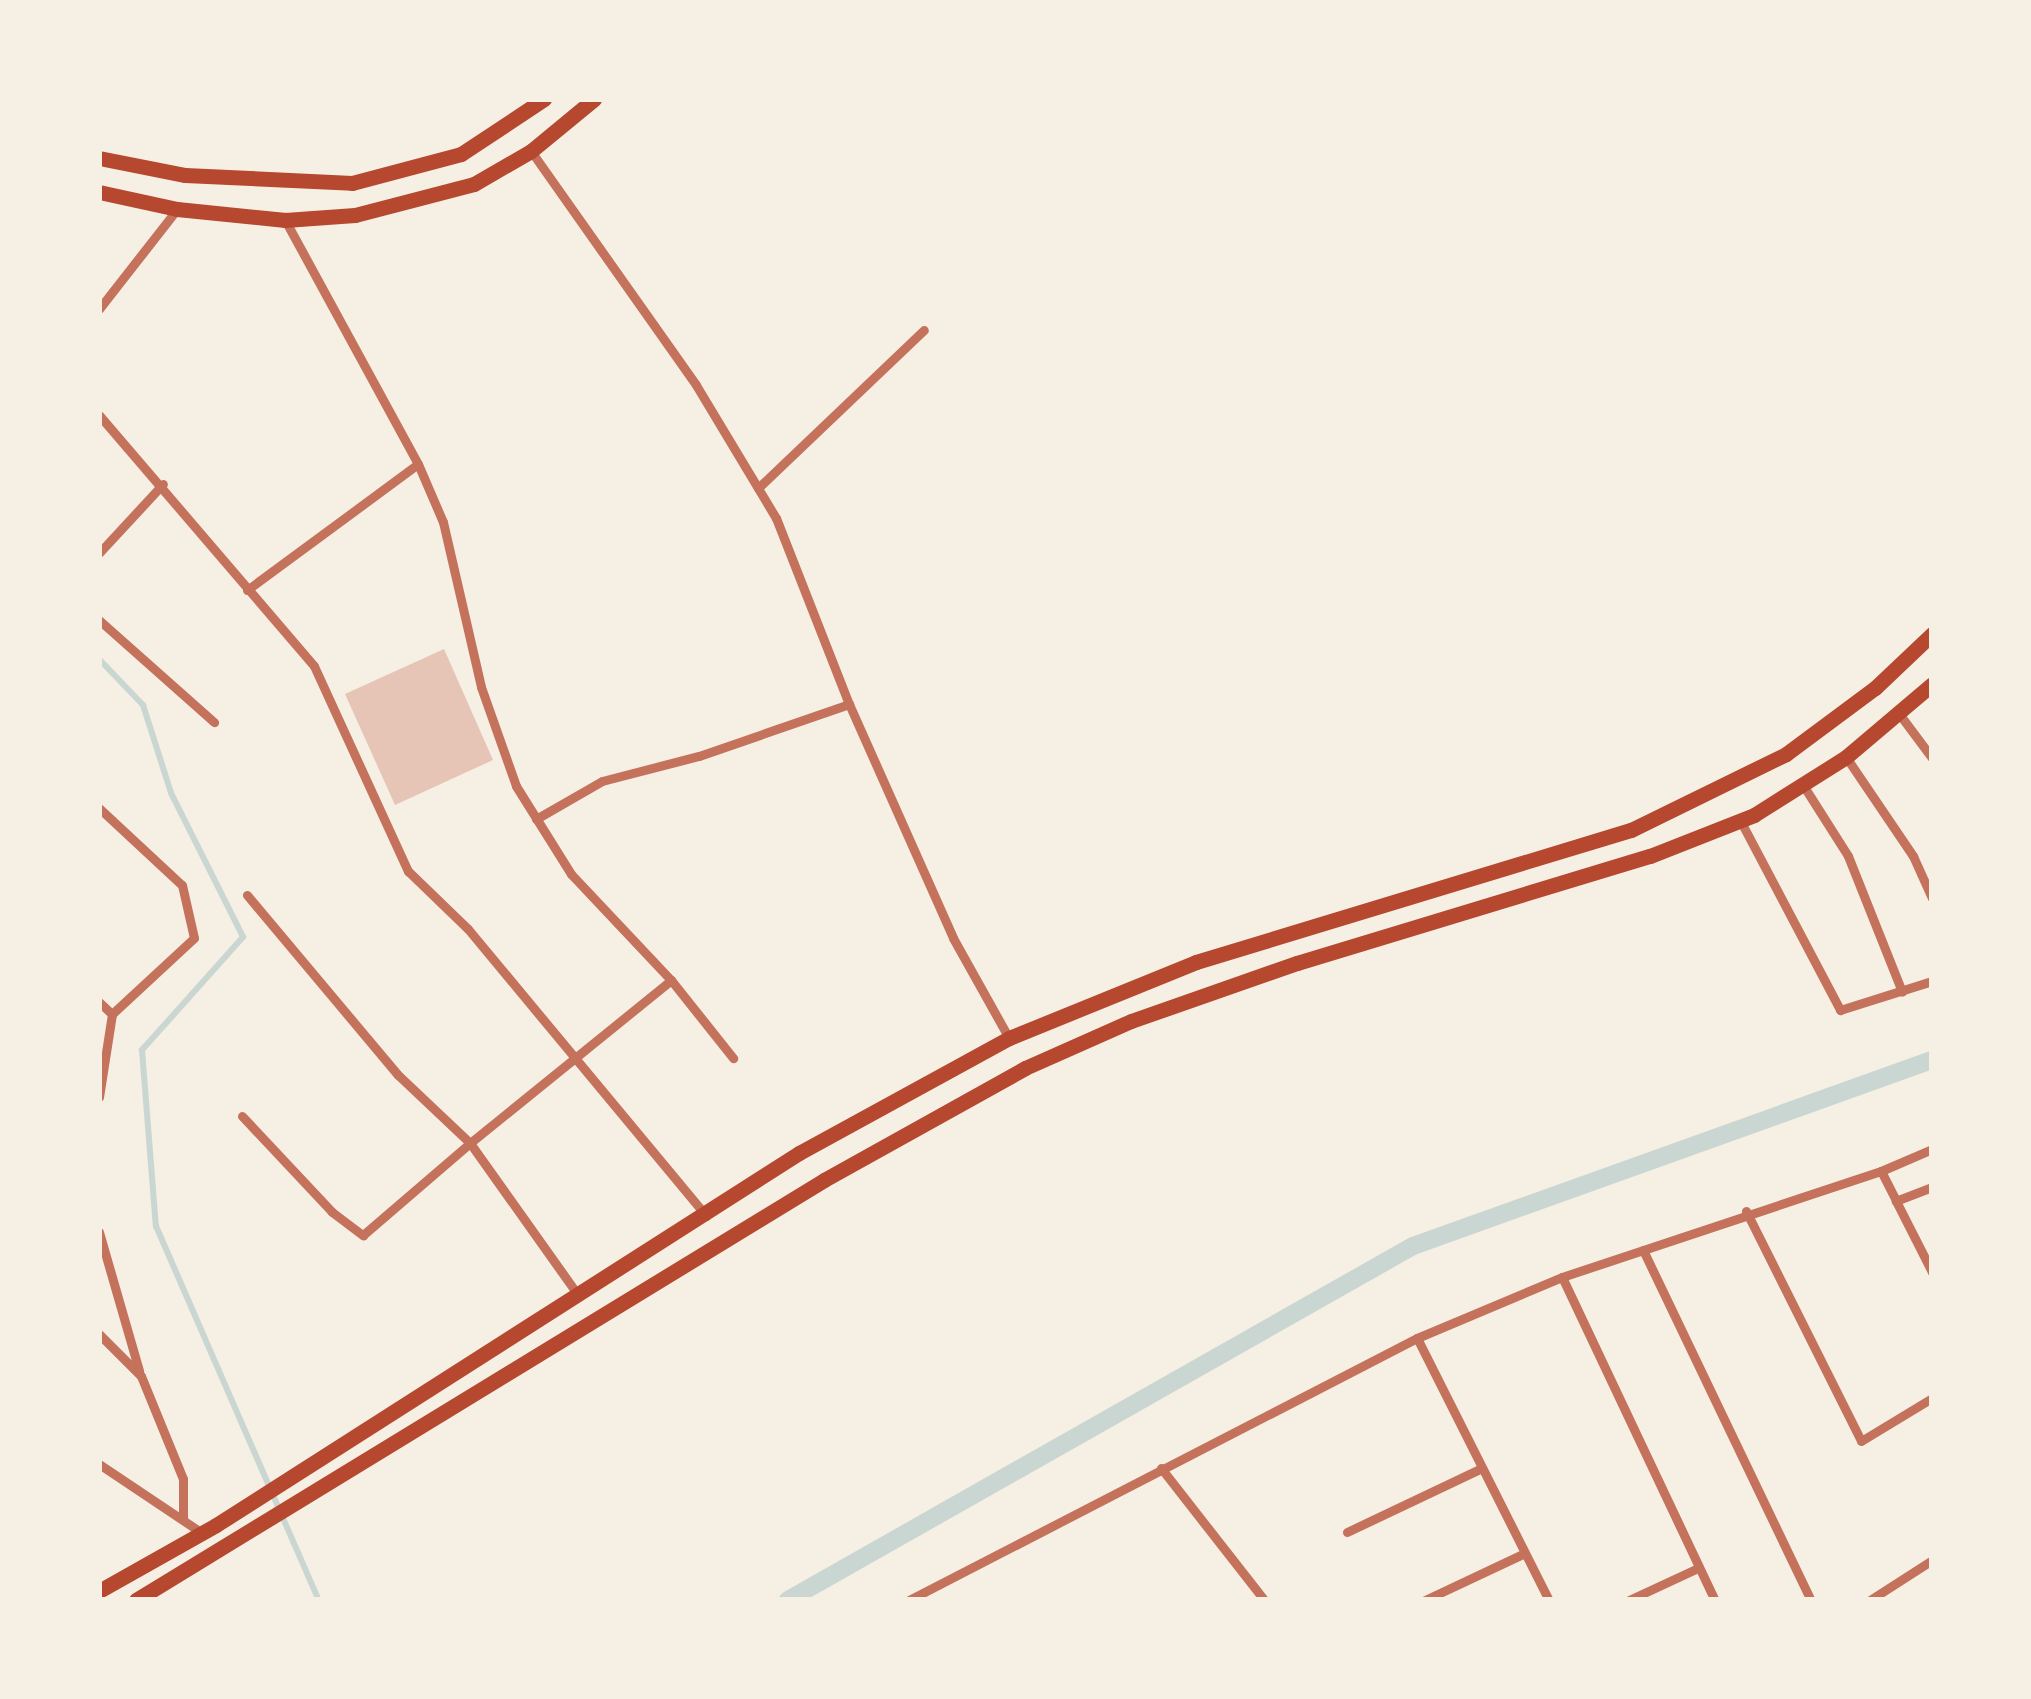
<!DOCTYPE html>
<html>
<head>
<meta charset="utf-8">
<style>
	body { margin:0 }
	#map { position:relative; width:2031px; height:1699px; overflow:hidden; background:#f6efe4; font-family:Quicksand,sans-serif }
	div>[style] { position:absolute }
	.stream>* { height:6px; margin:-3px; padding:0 3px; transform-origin:3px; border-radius:3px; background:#c9d6d2 }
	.canal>* { height:18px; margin:-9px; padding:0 9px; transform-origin:9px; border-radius:9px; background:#c9d6d2 }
	.building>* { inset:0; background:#e6c5b7 }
	.minor>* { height:9px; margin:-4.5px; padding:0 4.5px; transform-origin:4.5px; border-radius:4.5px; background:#c5725c }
	.primary>* { height:15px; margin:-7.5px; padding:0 7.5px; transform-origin:7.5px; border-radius:7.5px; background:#b5482f }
	.trunk>* { height:15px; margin:-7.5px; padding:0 7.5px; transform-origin:7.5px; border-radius:7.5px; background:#b5482f }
	span { translate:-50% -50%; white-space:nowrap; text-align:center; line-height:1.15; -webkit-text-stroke:12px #f6efe4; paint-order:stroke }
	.frame { position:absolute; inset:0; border:102px solid #f6efe4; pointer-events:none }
</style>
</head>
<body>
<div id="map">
	<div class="stream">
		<i style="left:99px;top:659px;width:64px;rotate:46.3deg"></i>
		<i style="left:143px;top:705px;width:92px;rotate:72.3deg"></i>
		<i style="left:171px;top:793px;width:161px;rotate:63.4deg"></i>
		<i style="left:243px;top:937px;width:152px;rotate:131.8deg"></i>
		<i style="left:142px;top:1050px;width:177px;rotate:85.5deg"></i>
		<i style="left:156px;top:1226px;width:408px;rotate:66.5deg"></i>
	</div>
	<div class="canal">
		<i style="left:788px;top:1600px;width:718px;rotate:-29.53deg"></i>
		<i style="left:1413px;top:1246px;width:551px;rotate:-19.72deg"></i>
	</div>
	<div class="building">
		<i style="clip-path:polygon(444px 649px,493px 760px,395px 805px,345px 694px)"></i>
	</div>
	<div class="minor">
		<i style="left:531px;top:151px;width:286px;rotate:54.8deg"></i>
		<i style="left:696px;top:385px;width:155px;rotate:59deg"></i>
		<i style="left:776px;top:518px;width:200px;rotate:68.6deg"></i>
		<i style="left:849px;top:704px;width:256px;rotate:66deg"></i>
		<i style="left:953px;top:938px;width:115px;rotate:60.8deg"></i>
		<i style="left:285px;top:220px;width:278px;rotate:61.4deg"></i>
		<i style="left:418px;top:464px;width:63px;rotate:66.7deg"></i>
		<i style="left:443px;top:522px;width:169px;rotate:77deg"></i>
		<i style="left:481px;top:687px;width:105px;rotate:70.5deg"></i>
		<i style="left:516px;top:786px;width:104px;rotate:58deg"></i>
		<i style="left:571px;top:874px;width:146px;rotate:46.7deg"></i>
		<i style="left:671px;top:980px;width:100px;rotate:51.5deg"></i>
		<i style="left:99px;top:309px;width:127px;rotate:-52deg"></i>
		<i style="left:99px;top:415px;width:330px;rotate:49.4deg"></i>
		<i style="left:314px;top:666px;width:226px;rotate:65.4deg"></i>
		<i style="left:408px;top:871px;width:83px;rotate:44deg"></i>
		<i style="left:468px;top:929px;width:373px;rotate:50.3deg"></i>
		<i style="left:758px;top:488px;width:229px;rotate:-43.6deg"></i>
		<i style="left:99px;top:553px;width:94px;rotate:-47.2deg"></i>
		<i style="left:247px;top:590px;width:212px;rotate:-36.4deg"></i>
		<i style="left:99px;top:620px;width:154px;rotate:41.6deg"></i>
		<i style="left:1900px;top:715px;width:54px;rotate:53.3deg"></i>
		<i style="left:1846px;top:757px;width:120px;rotate:55.9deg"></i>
		<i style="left:1913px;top:856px;width:46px;rotate:65.7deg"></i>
		<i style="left:1803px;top:785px;width:84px;rotate:57.6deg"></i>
		<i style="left:1848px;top:856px;width:146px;rotate:68.3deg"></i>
		<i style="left:99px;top:808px;width:113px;rotate:42.9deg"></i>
		<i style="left:182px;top:885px;width:54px;rotate:77.2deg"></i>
		<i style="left:194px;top:938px;width:112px;rotate:137.2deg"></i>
		<i style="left:112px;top:1014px;width:84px;rotate:98.9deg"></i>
		<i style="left:536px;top:819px;width:76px;rotate:-29.9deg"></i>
		<i style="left:602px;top:781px;width:100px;rotate:-14.5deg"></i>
		<i style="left:699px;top:756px;width:159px;rotate:-19.1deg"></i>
		<i style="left:1740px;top:820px;width:215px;rotate:62.2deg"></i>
		<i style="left:1840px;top:1010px;width:96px;rotate:-17.5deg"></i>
		<i style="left:99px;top:1002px;width:18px;rotate:43deg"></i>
		<i style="left:242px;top:1116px;width:132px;rotate:46.8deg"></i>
		<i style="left:332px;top:1212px;width:39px;rotate:37deg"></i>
		<i style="left:363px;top:1235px;width:141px;rotate:-40.7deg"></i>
		<i style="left:470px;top:1143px;width:99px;rotate:-136.6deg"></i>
		<i style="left:398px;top:1075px;width:235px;rotate:-130deg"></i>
		<i style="left:1881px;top:1171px;width:34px;rotate:63deg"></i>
		<i style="left:1932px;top:1187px;width:39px;rotate:159deg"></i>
		<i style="left:1896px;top:1201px;width:80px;rotate:63.1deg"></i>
		<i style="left:1746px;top:1211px;width:257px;rotate:63.4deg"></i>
		<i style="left:1861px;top:1441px;width:83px;rotate:-31.2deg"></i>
		<i style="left:99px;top:1232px;width:145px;rotate:73.9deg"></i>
		<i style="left:1643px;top:1250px;width:388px;rotate:64.4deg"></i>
		<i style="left:1562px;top:1277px;width:357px;rotate:64.7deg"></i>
		<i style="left:578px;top:1295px;width:186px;rotate:-125.4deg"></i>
		<i style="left:470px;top:1143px;width:259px;rotate:-39deg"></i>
		<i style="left:99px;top:1334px;width:59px;rotate:45deg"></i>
		<i style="left:141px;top:1376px;width:111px;rotate:67.8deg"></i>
		<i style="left:183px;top:1479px;width:39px;rotate:90deg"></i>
		<i style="left:1417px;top:1338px;width:293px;rotate:63.3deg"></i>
		<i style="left:99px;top:1464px;width:124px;rotate:33.8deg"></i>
		<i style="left:1161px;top:1468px;width:167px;rotate:52deg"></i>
		<i style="left:1347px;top:1532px;width:149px;rotate:-25.4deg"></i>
		<i style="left:909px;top:1600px;width:572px;rotate:-27.28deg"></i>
		<i style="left:1417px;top:1338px;width:157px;rotate:-22.8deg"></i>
		<i style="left:1562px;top:1277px;width:336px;rotate:-18.4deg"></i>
		<i style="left:1881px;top:1171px;width:56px;rotate:-23.3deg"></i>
		<i style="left:1425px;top:1600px;width:110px;rotate:-25.2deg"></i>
		<i style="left:1629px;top:1600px;width:76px;rotate:-24.9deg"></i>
		<i style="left:1870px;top:1600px;width:74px;rotate:-32.8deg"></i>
	</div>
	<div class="primary">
		<i style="left:99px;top:158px;width:88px;rotate:11.2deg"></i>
		<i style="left:185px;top:175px;width:167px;rotate:2.7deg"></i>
		<i style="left:352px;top:183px;width:113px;rotate:-14.9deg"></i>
		<i style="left:461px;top:154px;width:100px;rotate:-33.5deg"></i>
		<i style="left:99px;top:192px;width:80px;rotate:12.3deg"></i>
		<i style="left:177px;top:209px;width:109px;rotate:5.8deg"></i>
		<i style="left:285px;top:220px;width:70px;rotate:-4.1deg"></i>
		<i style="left:355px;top:215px;width:123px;rotate:-14.6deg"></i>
		<i style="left:474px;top:184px;width:66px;rotate:-30.1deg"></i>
		<i style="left:531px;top:151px;width:82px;rotate:-39.5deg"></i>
	</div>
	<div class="trunk">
		<i style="left:99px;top:1591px;width:134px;rotate:-29.4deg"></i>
		<i style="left:216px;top:1525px;width:692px;rotate:-32.54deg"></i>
		<i style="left:799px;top:1153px;width:239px;rotate:-28.7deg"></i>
		<i style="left:1009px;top:1038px;width:202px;rotate:-22.1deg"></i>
		<i style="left:1196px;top:962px;width:455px;rotate:-16.9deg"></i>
		<i style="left:1631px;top:830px;width:173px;rotate:-26.1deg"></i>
		<i style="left:1786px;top:754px;width:111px;rotate:-36.6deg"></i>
		<i style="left:1875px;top:688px;width:79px;rotate:-43.5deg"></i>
		<i style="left:136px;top:1600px;width:806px;rotate:-31.4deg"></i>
		<i style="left:824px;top:1180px;width:230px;rotate:-29.1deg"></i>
		<i style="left:1025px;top:1068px;width:116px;rotate:-23.9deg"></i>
		<i style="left:1131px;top:1021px;width:176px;rotate:-19.3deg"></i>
		<i style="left:1297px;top:963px;width:369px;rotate:-16.9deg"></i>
		<i style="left:1650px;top:856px;width:112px;rotate:-21.5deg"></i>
		<i style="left:1754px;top:815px;width:109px;rotate:-32.2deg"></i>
		<i style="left:1846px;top:757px;width:113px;rotate:-40.3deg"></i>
	</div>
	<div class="frame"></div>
</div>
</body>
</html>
